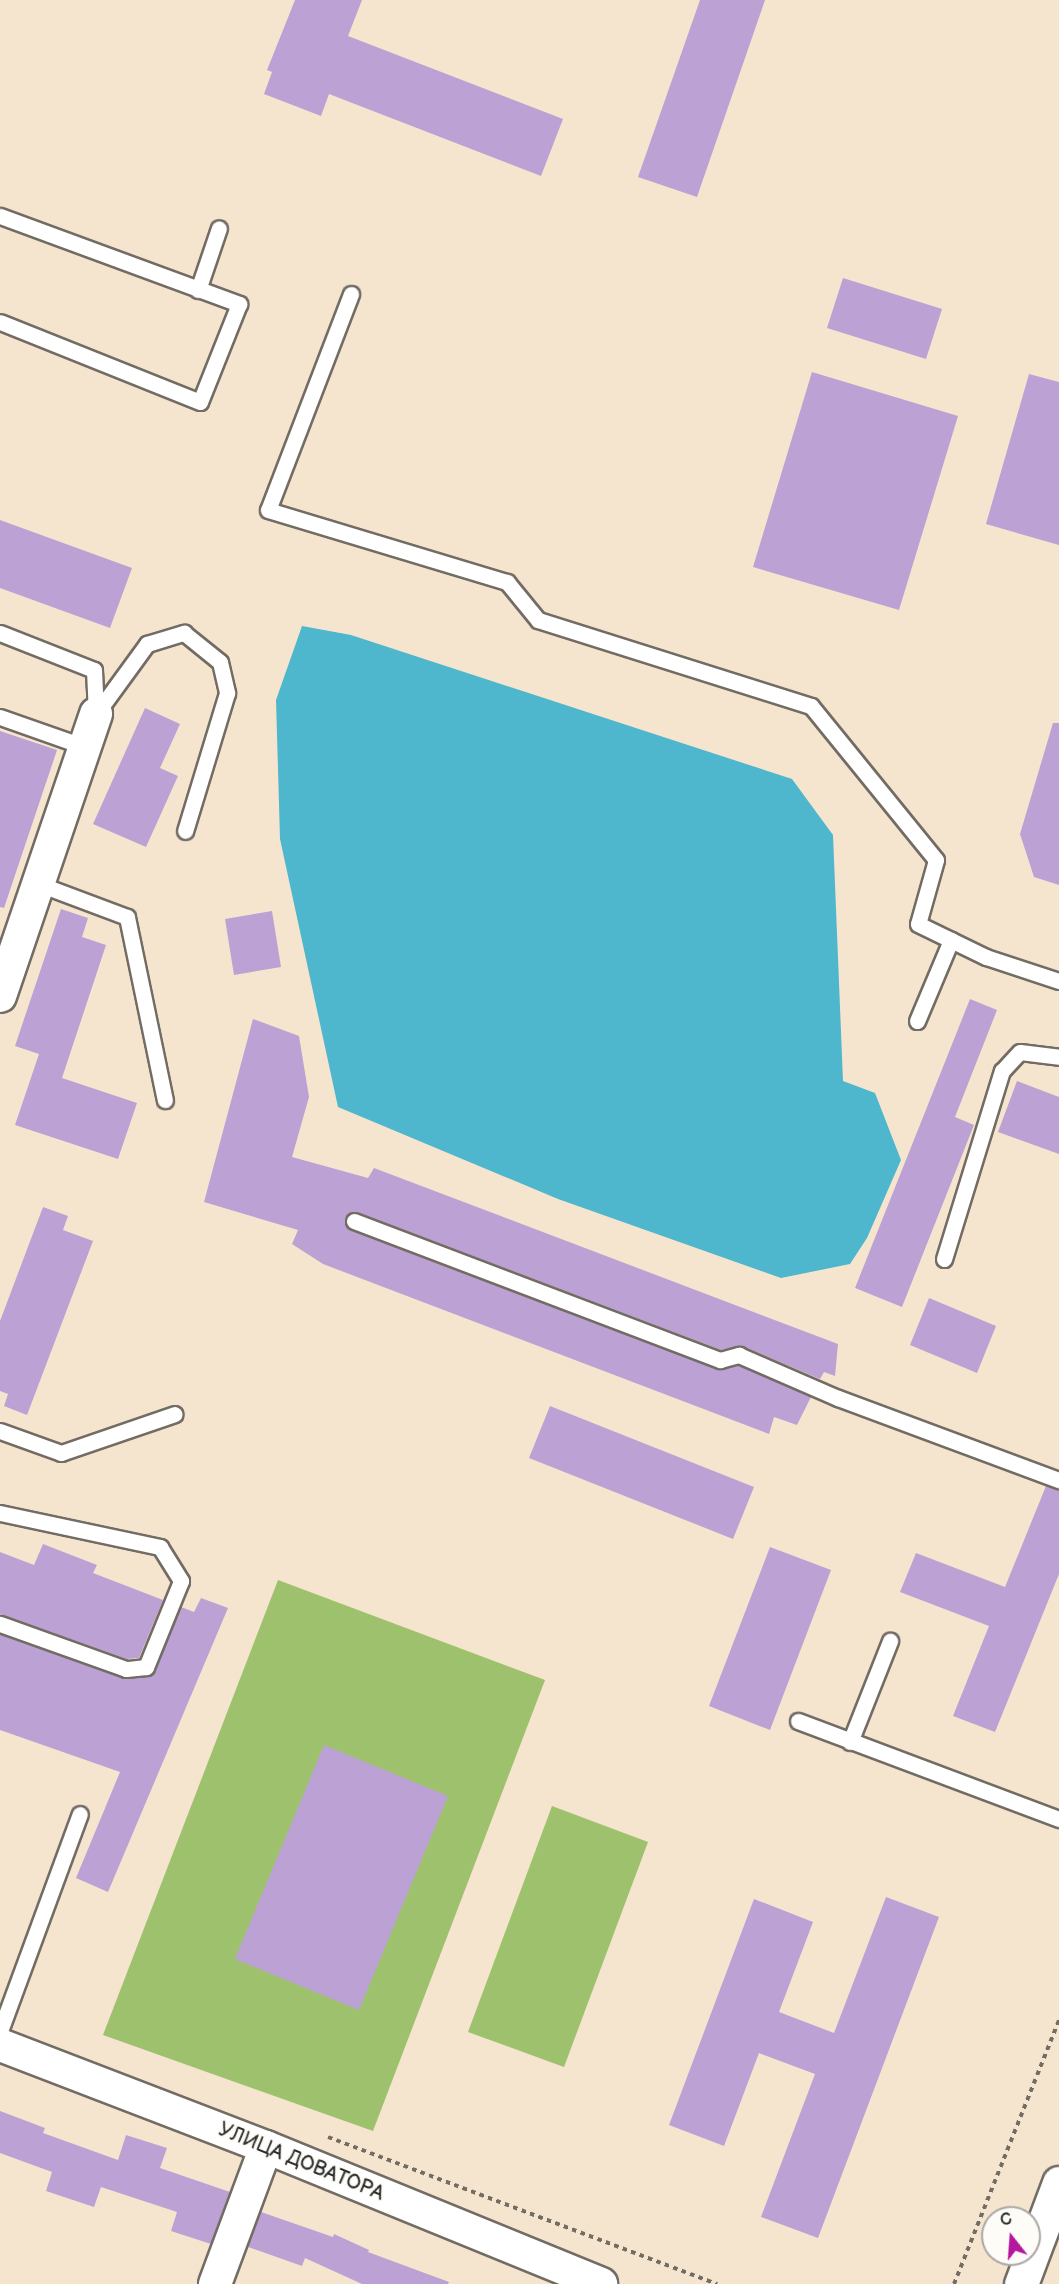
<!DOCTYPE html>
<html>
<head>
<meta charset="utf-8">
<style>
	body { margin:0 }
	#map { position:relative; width:1059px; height:2284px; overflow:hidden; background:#f6e5ce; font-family:"Balsamiq Sans",sans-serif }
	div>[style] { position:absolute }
	.green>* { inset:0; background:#9dc16c }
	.water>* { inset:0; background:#4eb6cd }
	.building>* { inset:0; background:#bca1d5 }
	.path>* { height:4px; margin-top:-2px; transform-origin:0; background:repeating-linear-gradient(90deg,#726c64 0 4.5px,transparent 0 9px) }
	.roads { filter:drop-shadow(2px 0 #726c64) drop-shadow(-2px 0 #726c64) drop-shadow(0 2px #726c64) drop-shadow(0 -2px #726c64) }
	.service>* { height:15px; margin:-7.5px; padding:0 7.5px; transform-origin:7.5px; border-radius:7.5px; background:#fff }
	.minor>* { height:32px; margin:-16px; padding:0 16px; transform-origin:16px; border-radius:16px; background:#fff }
	.tertiary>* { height:33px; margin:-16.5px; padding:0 16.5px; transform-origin:16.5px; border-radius:16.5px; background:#fff }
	span { translate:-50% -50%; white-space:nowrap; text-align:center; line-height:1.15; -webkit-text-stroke:4.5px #fdfcf7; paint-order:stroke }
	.street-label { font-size:20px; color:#2b2b2b }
	.north { position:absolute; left:981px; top:2206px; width:60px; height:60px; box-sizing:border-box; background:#fdfcf7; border:2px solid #a9a8a5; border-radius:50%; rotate:343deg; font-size:16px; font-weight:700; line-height:24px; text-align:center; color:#2b2b2b }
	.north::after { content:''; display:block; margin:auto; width:21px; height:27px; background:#b5179e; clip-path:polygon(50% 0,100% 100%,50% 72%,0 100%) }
</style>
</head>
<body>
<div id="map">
	<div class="green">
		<i style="clip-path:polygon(278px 1580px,545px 1680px,373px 2131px,103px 2035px)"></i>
		<i style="clip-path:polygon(552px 1806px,648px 1842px,564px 2067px,468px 2032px)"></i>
	</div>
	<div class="water">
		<i style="clip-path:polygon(302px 626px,351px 635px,792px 779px,833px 835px,843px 1081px,875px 1093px,901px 1160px,867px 1238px,850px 1264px,781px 1278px,558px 1199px,338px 1107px,280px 839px,276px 700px)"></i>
	</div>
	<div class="building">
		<i style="clip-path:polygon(295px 0,362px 0,348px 36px,563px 119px,541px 176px,329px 94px,321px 116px,264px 94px,272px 72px,267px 70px)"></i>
		<i style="clip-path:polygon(700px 0,765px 0,697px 197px,638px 177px)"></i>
		<i style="clip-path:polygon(843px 278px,942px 309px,926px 359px,827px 328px)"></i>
		<i style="clip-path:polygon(812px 372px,958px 416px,899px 610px,753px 567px)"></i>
		<i style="clip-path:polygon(1029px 374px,1059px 382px,1059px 545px,986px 524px)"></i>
		<i style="clip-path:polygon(0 520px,132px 568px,110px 628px,0 588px)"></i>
		<i style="clip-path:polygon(145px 708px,180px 724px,160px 768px,178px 776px,146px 847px,93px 824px)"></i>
		<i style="clip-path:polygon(1053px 723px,1059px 723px,1059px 885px,1034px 877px,1020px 834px)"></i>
		<i style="clip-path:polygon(0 731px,57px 750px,4px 908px,0 907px)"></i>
		<i style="clip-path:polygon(61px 909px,88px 918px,82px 937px,106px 945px,62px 1078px,137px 1103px,118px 1159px,15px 1125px,39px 1054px,15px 1046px)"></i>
		<i style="clip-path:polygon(272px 911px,281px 967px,234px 975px,225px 919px)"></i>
		<i style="clip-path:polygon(970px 999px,997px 1010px,955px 1117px,974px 1125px,902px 1307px,855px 1288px)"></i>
		<i style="clip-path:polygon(253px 1019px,299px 1036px,309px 1097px,292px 1157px,368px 1178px,374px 1168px,838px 1344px,835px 1376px,824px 1372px,820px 1379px,742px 1346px,721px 1350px,357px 1212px,352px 1212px,345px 1217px,345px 1223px,351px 1230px,717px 1369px,738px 1365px,811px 1397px,797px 1425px,774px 1417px,769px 1434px,323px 1264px,292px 1244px,298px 1230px,204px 1202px)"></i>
		<i style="clip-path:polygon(1017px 1081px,1059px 1097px,1059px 1154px,998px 1132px)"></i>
		<i style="clip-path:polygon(43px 1207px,68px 1216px,63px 1230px,93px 1241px,27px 1415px,4px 1406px,8px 1394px,0 1391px,0 1321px)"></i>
		<i style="clip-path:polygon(929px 1298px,996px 1326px,977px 1373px,910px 1345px)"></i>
		<i style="clip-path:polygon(550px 1406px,754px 1487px,733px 1539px,529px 1458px)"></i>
		<i style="clip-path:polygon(1046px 1486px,1059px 1490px,1059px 1574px,995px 1732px,953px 1716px,989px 1626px,900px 1592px,916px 1553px,1005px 1587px)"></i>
		<i style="clip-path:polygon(43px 1544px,97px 1565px,93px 1573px,163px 1600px,139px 1658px,127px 1659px,0 1614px,0 1552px,34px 1565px)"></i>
		<i style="clip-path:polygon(770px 1547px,831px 1570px,770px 1730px,709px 1706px)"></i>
		<i style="clip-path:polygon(201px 1598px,228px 1608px,108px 1892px,76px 1878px,120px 1772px,0 1730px,0 1634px,123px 1678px,147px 1677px,155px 1671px,181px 1607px,194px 1612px)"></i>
		<i style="clip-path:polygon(324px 1745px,448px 1796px,359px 2010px,235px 1959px)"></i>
		<i style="clip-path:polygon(886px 1897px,939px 1917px,818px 2238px,761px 2217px,815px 2074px,759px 2053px,724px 2146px,669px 2125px,754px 1899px,813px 1922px,779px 2012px,834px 2033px)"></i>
		<i style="clip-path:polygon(0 2111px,45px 2128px,43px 2133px,118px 2160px,126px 2135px,167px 2148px,160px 2168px,230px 2192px,211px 2244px,171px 2231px,177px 2212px,101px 2187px,94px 2207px,46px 2191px,52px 2172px,0 2153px)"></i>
		<i style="clip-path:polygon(261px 2212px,333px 2237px,334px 2234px,369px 2250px,368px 2252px,449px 2282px,448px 2284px,362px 2284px,305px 2258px,302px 2266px,248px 2247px)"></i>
	</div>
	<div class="path">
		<i style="left:328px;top:2137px;width:416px;rotate:20.7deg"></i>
		<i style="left:954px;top:2284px;width:284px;rotate:-68.3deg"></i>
	</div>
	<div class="roads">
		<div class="service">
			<i style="left:0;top:216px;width:255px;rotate:20.2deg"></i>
			<i style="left:239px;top:304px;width:105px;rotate:111.7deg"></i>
			<i style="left:200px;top:402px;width:215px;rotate:-158.2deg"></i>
			<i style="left:198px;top:290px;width:65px;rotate:-71.3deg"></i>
			<i style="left:351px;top:294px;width:231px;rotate:111deg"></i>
			<i style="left:268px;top:510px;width:250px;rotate:16.8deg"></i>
			<i style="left:507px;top:582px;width:49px;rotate:50.8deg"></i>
			<i style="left:538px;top:620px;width:286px;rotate:17.5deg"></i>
			<i style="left:811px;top:706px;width:198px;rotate:50.9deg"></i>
			<i style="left:936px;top:860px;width:66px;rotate:105.7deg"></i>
			<i style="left:918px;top:924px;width:76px;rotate:25.9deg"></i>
			<i style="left:986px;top:957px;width:77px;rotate:18.2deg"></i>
			<i style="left:0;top:633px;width:101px;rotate:21.5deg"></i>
			<i style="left:94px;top:670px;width:44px;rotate:87.4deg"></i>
			<i style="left:96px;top:714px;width:87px;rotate:-53.9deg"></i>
			<i style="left:147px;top:644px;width:39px;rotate:-17deg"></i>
			<i style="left:184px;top:633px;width:46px;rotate:38.9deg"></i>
			<i style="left:220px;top:662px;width:32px;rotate:77deg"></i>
			<i style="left:227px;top:693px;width:144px;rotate:106.9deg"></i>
			<i style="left:0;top:717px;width:90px;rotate:19.4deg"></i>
			<i style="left:39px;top:884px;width:94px;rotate:20.6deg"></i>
			<i style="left:127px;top:917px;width:187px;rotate:78.3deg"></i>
			<i style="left:917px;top:1021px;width:88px;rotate:-67.2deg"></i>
			<i style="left:354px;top:1221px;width:392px;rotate:20.8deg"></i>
			<i style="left:720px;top:1360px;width:20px;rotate:-15deg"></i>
			<i style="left:739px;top:1355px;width:108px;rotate:23.5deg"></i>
			<i style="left:838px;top:1398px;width:236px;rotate:20.4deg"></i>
			<i style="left:944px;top:1259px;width:197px;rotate:-72.9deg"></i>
			<i style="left:1002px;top:1071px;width:26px;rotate:-47deg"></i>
			<i style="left:1020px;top:1052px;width:39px;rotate:7deg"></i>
			<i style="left:0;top:1431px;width:65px;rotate:19.8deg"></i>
			<i style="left:61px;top:1453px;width:120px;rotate:-18.9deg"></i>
			<i style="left:0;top:1513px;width:164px;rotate:12deg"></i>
			<i style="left:160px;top:1547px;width:40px;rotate:58deg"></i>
			<i style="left:181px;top:1581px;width:93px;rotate:112.1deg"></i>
			<i style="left:146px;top:1667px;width:20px;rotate:174deg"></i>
			<i style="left:126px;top:1669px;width:134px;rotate:-160.3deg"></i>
			<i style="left:798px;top:1721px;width:279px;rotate:20.6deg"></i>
			<i style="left:850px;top:1742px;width:109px;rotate:-68.4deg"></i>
			<i style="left:0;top:2031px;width:231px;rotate:-69.8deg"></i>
		</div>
		<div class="minor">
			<i style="left:0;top:996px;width:298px;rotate:-71.2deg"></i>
			<i style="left:0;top:2045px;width:285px;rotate:21deg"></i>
			<i style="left:266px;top:2147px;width:362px;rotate:22.2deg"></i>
			<i style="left:215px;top:2284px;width:146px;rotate:-69.6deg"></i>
		</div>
		<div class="tertiary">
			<i style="left:1021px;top:2284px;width:108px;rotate:-69.4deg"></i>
		</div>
	</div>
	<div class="street-label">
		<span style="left:301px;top:2162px;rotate:22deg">УЛИЦА ДОВАТОРА</span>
	</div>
	<div class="north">С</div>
</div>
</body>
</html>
